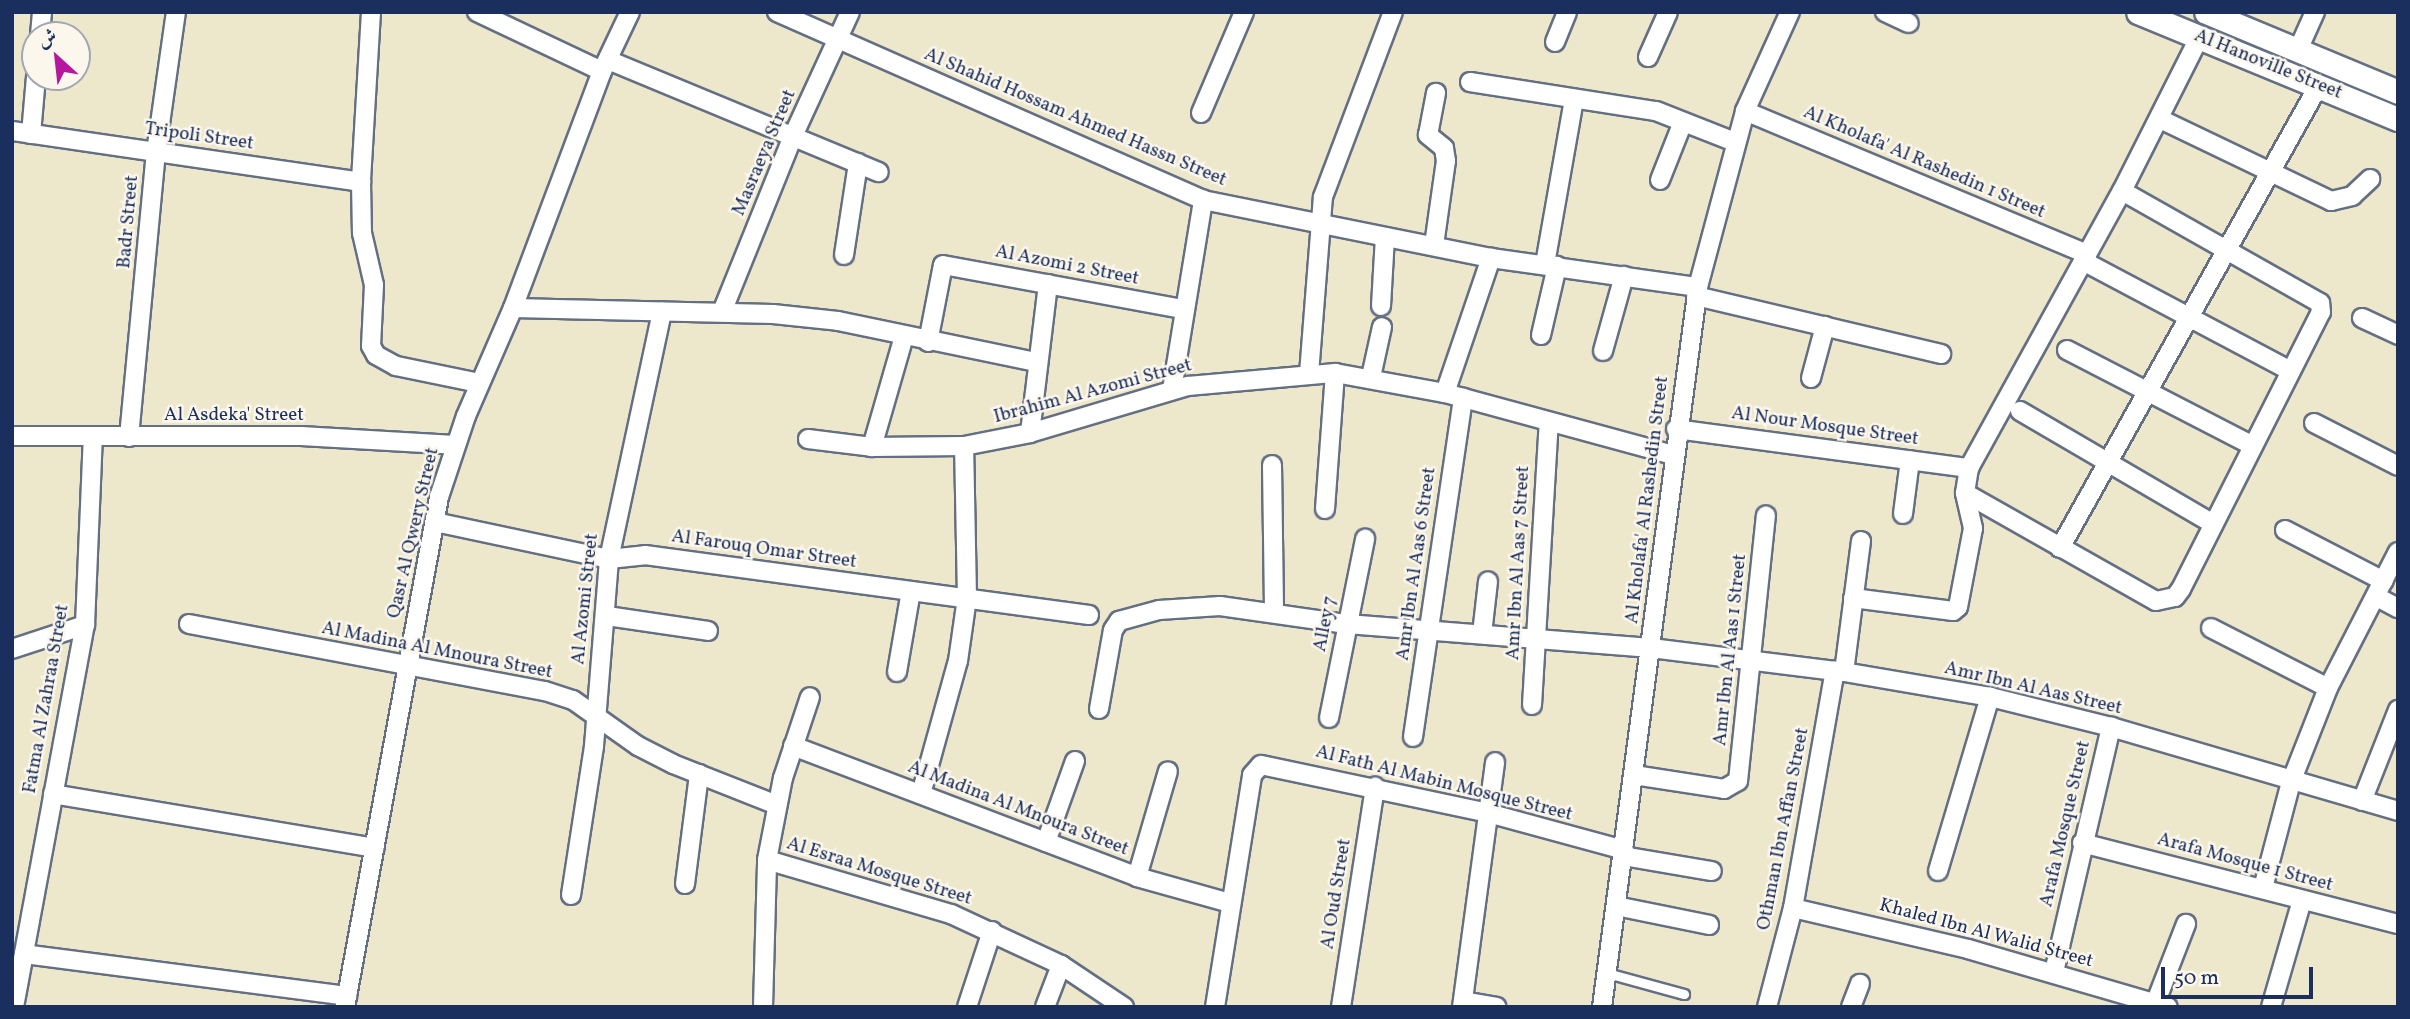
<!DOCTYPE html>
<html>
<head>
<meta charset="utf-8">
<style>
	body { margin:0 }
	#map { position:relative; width:2410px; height:1019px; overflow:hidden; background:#ede7cb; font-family:Vollkorn,Amiri,serif }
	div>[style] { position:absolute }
	.roads { filter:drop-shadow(2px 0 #646f84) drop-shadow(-2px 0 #646f84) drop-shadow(0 2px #646f84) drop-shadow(0 -2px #646f84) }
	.service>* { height:9px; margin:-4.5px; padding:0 4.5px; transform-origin:4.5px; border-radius:4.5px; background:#fff }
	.minor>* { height:18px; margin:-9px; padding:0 9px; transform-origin:9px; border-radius:9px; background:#fff }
	.tertiary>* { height:23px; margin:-11.5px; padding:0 11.5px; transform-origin:11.5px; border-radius:11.5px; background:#fff }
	span { translate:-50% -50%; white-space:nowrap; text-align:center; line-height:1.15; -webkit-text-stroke:5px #fbf7ec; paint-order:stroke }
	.street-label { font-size:19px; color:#1b2f5e }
	.frame { position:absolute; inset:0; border:14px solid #1b2f5e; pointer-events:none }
	.north { position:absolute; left:21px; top:21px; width:70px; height:70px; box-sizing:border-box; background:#fbf7ec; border:2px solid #a1a7b3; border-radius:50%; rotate:333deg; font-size:19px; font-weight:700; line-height:28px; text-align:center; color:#1b2f5e }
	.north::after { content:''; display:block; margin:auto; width:24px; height:32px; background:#b5179e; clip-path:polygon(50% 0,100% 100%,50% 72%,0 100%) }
	.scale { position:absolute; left:2161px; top:967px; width:152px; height:32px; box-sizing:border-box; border:4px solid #1b2f5e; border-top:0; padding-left:9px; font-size:21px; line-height:24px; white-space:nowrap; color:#1b2f5e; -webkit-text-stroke:5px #fbf7ec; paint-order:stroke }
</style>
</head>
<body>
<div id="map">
	<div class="roads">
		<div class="service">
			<i style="left:1607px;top:973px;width:80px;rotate:15.3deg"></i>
		</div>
		<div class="minor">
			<i style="left:371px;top:12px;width:170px;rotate:93.4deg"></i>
			<i style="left:361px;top:182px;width:51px;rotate:88.9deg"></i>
			<i style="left:362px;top:233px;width:53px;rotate:77deg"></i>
			<i style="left:374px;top:285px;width:61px;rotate:92.8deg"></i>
			<i style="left:371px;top:346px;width:10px;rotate:61deg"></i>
			<i style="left:376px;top:355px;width:23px;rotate:29deg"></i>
			<i style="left:396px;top:366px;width:85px;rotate:11.6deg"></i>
			<i style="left:477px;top:12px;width:138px;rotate:25.3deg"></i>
			<i style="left:777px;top:12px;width:466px;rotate:23.8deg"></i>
			<i style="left:1203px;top:200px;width:294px;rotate:11.4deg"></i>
			<i style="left:1491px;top:258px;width:209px;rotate:8deg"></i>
			<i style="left:1885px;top:12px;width:26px;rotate:25deg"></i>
			<i style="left:40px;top:35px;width:23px;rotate:-85deg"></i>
			<i style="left:1555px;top:42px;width:32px;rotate:-68deg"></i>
			<i style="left:2298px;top:50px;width:42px;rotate:-65.9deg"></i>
			<i style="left:1648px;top:57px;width:49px;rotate:-66deg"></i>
			<i style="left:608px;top:60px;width:293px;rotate:22.5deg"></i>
			<i style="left:1470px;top:82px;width:188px;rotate:8.9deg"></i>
			<i style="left:1656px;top:111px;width:85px;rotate:21.4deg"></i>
			<i style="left:1745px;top:111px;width:371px;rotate:22.7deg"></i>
			<i style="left:1201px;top:113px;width:110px;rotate:-66.9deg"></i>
			<i style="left:2160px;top:119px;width:190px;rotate:25.6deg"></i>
			<i style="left:2331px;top:201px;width:22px;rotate:-13deg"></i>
			<i style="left:2352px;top:196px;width:25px;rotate:-43deg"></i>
			<i style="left:12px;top:131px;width:353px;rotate:8.3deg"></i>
			<i style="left:31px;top:134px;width:57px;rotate:-85deg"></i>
			<i style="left:1660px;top:180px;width:62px;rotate:-68.4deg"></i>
			<i style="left:1434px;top:245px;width:85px;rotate:-81.9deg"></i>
			<i style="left:1446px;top:161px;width:13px;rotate:-99deg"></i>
			<i style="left:1444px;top:148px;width:21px;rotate:-141deg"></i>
			<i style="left:1428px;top:135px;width:43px;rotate:-79.2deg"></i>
			<i style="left:844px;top:255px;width:93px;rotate:-81.3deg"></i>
			<i style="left:2083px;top:261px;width:235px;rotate:27.9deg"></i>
			<i style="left:1545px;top:264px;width:167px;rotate:-80deg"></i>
			<i style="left:1696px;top:296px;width:252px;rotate:13.3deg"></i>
			<i style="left:1381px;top:306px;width:69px;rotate:-86.7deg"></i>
			<i style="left:513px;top:308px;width:260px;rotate:1.3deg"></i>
			<i style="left:773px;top:314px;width:65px;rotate:6.1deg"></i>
			<i style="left:838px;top:321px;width:202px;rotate:11.7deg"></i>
			<i style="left:722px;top:312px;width:190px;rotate:-68deg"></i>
			<i style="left:793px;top:136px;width:136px;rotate:-65.3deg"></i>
			<i style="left:2362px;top:318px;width:40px;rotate:25deg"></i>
			<i style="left:1541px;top:335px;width:71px;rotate:-76.9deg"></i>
			<i style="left:928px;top:342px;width:78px;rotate:-79deg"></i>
			<i style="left:943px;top:265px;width:244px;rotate:10.4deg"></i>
			<i style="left:2067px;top:350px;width:209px;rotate:27.3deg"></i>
			<i style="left:1603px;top:351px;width:78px;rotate:-74.4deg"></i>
			<i style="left:1309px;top:374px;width:178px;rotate:-85.5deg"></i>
			<i style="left:1323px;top:197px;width:198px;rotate:-69.3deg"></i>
			<i style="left:1371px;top:377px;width:51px;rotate:-77.6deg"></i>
			<i style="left:1811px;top:378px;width:54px;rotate:-74.9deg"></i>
			<i style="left:1172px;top:390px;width:193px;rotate:-80.7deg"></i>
			<i style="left:1445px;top:393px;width:143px;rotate:-71.2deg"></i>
			<i style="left:2020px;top:411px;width:224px;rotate:30.3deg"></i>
			<i style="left:2314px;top:423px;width:94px;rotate:27.1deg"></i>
			<i style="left:1676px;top:429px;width:296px;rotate:7.6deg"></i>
			<i style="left:1030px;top:433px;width:150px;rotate:-83.1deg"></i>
			<i style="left:12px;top:436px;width:289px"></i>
			<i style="left:301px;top:436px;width:154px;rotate:3.3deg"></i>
			<i style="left:129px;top:437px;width:286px;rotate:-84.6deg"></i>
			<i style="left:156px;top:152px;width:141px;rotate:-81.9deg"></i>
			<i style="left:808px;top:439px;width:64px;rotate:7.1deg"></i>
			<i style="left:872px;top:447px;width:92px;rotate:-0.6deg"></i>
			<i style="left:964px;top:446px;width:67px;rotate:-11.1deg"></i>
			<i style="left:1030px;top:433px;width:165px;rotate:-16.6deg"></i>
			<i style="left:1188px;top:386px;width:148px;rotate:-5.1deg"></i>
			<i style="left:1335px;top:373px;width:112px;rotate:10.3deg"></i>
			<i style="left:1445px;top:393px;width:236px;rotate:15.2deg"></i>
			<i style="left:872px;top:447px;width:116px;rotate:-73.9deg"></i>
			<i style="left:1272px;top:465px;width:147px;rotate:89.2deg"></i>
			<i style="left:1965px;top:493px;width:219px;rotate:29.5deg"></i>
			<i style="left:2156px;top:601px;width:19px;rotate:-12deg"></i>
			<i style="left:2175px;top:597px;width:10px;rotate:-53deg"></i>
			<i style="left:2181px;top:589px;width:310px;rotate:-63.2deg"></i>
			<i style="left:2321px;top:312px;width:9px;rotate:-96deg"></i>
			<i style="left:2320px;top:303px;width:227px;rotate:-150.5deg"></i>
			<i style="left:1325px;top:509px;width:136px;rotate:-85.8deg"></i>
			<i style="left:1903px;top:514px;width:54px;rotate:-82.6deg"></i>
			<i style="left:435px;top:522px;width:178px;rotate:12deg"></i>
			<i style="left:609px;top:559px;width:36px;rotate:-6deg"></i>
			<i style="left:645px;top:555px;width:448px;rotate:7.7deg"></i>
			<i style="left:2285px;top:530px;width:111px;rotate:27.3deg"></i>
			<i style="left:2060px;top:548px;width:531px;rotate:-60.78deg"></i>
			<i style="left:2377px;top:597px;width:24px;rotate:28deg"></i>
			<i style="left:1853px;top:598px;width:101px;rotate:7.4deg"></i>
			<i style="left:1953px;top:611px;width:6px;rotate:-39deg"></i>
			<i style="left:1958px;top:607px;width:80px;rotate:-79.2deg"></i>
			<i style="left:1973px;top:528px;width:36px;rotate:-103deg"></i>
			<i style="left:1965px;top:493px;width:25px;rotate:-81deg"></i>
			<i style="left:1969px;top:468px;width:316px;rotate:-61.1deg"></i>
			<i style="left:2122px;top:191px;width:171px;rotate:-63.3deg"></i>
			<i style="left:607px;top:616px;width:102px;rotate:8.4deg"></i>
			<i style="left:189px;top:624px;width:362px;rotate:10.7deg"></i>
			<i style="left:545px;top:691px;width:29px;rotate:18deg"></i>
			<i style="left:573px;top:700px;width:80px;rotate:35.3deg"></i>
			<i style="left:638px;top:746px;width:39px;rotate:27deg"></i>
			<i style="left:673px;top:764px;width:112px;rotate:21.5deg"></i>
			<i style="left:2211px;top:628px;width:131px;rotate:27.1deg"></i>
			<i style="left:1482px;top:634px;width:53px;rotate:-83.5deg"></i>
			<i style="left:12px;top:649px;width:77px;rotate:-18.2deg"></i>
			<i style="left:897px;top:672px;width:82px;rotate:-80.2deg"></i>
			<i style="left:1844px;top:672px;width:132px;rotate:-82.6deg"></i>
			<i style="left:1532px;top:705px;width:283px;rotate:-86.6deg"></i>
			<i style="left:1099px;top:709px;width:80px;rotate:-80deg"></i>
			<i style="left:1113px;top:630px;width:11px;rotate:-56deg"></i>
			<i style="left:1119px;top:621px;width:41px;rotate:-15.4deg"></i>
			<i style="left:1159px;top:610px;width:61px;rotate:-3.8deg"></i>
			<i style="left:1220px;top:606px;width:128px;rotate:8.1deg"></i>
			<i style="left:1347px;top:624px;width:305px;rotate:4.5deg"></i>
			<i style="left:1651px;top:648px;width:194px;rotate:7.1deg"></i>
			<i style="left:1844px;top:672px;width:148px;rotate:9.7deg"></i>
			<i style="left:1990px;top:697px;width:125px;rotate:13.9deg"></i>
			<i style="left:2111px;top:727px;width:299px;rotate:16.3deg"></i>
			<i style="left:1329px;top:718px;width:183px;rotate:-78.6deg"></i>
			<i style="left:1413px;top:737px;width:343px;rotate:-81.6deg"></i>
			<i style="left:793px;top:746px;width:368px;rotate:20.8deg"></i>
			<i style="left:1137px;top:877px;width:97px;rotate:15.6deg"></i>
			<i style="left:1634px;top:775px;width:91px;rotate:8.8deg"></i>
			<i style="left:1724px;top:789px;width:16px;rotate:-30deg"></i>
			<i style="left:1738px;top:781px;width:267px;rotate:-84deg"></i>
			<i style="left:53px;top:794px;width:326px;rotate:9.5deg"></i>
			<i style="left:921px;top:794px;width:138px;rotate:-74.5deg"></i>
			<i style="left:958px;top:661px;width:64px;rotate:-81.9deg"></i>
			<i style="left:967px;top:598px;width:152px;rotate:-91.1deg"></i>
			<i style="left:2362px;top:801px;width:98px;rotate:-68.4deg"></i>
			<i style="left:1046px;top:842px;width:86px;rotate:-70.3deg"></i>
			<i style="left:2082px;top:843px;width:326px;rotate:14.4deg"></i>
			<i style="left:1623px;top:856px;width:90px;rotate:9.6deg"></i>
			<i style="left:767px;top:860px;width:192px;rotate:16.4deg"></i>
			<i style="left:951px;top:914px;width:121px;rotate:24.9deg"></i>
			<i style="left:1061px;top:965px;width:76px;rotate:33.7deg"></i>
			<i style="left:1938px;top:871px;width:182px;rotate:-73.4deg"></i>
			<i style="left:1137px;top:877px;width:110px;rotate:-73.7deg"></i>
			<i style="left:685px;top:884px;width:111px;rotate:-82.7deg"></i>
			<i style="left:2263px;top:888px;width:110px;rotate:-75.2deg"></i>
			<i style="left:2291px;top:782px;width:101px;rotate:-68.5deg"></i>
			<i style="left:2328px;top:688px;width:153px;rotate:-62.8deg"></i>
			<i style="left:571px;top:895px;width:151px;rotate:-81.2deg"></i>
			<i style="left:594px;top:746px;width:188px;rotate:-85.4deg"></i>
			<i style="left:609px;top:559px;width:253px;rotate:-77.9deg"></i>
			<i style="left:1616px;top:906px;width:95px;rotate:11.5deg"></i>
			<i style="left:1793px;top:908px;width:180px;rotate:13.2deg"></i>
			<i style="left:1968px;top:949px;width:208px;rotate:16.2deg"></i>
			<i style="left:24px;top:954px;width:326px;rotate:7.4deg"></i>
			<i style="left:2054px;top:972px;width:252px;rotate:-76.9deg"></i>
			<i style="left:1463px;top:1001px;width:34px;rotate:10deg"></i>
			<i style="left:2155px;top:1004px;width:86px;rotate:-68.8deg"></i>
			<i style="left:14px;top:1007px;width:389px;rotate:-79.5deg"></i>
			<i style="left:85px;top:625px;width:188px;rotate:-87.6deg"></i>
			<i style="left:345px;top:1007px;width:519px;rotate:-79.56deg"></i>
			<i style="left:439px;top:497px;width:85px;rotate:-71.6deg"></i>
			<i style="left:466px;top:416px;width:118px;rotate:-66.5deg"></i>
			<i style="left:513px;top:308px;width:253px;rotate:-69.4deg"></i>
			<i style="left:602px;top:71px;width:65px;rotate:-64.6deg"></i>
			<i style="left:763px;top:1007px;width:147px;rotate:-88.4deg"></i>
			<i style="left:767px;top:860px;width:84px;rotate:-79deg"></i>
			<i style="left:783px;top:778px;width:85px;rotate:-71.6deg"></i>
			<i style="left:967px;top:1007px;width:80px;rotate:-71.8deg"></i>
			<i style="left:1045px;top:1007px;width:45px;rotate:-69.1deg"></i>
			<i style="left:1215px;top:1007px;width:235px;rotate:-80.9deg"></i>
			<i style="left:1252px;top:775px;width:13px;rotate:-48deg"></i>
			<i style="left:1261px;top:765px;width:232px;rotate:11.9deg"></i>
			<i style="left:1488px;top:813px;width:141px;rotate:15.2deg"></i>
			<i style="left:1341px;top:1007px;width:223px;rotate:-81.2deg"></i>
			<i style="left:1462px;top:1007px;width:247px;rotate:-82.3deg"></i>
			<i style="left:1602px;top:1007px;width:726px;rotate:-82.41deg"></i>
			<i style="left:1698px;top:287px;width:182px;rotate:-75deg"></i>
			<i style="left:1745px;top:111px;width:109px;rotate:-65.6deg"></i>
			<i style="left:1767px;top:1007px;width:102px;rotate:-75.3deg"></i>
			<i style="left:1793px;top:908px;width:241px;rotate:-80deg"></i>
			<i style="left:1851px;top:1007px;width:25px;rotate:-69deg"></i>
			<i style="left:2271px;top:1007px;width:111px;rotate:-73.8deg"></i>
		</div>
		<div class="tertiary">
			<i style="left:2138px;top:12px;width:281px;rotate:22.4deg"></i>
			<i style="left:2206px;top:12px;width:208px;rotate:22.6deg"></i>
		</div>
	</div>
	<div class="street-label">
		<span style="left:2268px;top:65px;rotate:22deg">Al Hanoville Street</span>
		<span style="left:1075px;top:118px;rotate:23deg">Al Shahid Hossam Ahmed Hassn Street</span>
		<span style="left:199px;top:137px;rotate:8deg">Tripoli Street</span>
		<span style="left:765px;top:153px;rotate:-67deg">Masraeya Street</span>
		<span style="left:1924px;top:163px;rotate:23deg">Al Kholafa' Al Rashedin 1 Street</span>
		<span style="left:129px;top:222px;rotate:-85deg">Badr Street</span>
		<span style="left:1067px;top:266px;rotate:11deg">Al Azomi 2 Street</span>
		<span style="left:1093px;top:392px;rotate:-15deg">Ibrahim Al Azomi Street</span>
		<span style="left:234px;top:416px">Al Asdeka' Street</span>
		<span style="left:1825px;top:427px;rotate:8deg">Al Nour Mosque Street</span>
		<span style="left:1648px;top:500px;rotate:-83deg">Al Kholafa' Al Rashedin Street</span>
		<span style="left:414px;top:533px;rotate:-77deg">Qasr Al Qwery Street</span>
		<span style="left:764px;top:550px;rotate:8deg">Al Farouq Omar Street</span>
		<span style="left:1519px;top:563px;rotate:-87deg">Amr Ibn Al Aas 7 Street</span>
		<span style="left:1417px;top:564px;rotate:-82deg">Amr Ibn Al Aas 6 Street</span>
		<span style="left:586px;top:599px;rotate:-84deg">Al Azomi Street</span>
		<span style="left:1326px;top:624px;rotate:-79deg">Alley 7</span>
		<span style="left:1731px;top:650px;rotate:-84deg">Amr Ibn Al Aas 1 Street</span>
		<span style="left:437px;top:651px;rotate:11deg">Al Madina Al Mnoura Street</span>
		<span style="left:2033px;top:689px;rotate:13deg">Amr Ibn Al Aas Street</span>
		<span style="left:47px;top:699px;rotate:-80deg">Fatma Al Zahraa Street</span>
		<span style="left:1444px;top:784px;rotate:14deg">Al Fath Al Mabin Mosque Street</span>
		<span style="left:1018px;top:809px;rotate:21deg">Al Madina Al Mnoura Street</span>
		<span style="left:2066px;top:824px;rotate:-77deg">Arafa Mosque Street</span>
		<span style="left:1784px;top:829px;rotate:-79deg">Othman Ibn Affan Street</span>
		<span style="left:2245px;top:863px;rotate:15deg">Arafa Mosque 1 Street</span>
		<span style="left:879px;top:872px;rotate:17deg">Al Esraa Mosque Street</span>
		<span style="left:1337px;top:894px;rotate:-81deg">Al Oud Street</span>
		<span style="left:1986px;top:934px;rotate:15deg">Khaled Ibn Al Walid Street</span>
	</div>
	<div class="frame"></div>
	<div class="north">ش</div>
	<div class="scale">50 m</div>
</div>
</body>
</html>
